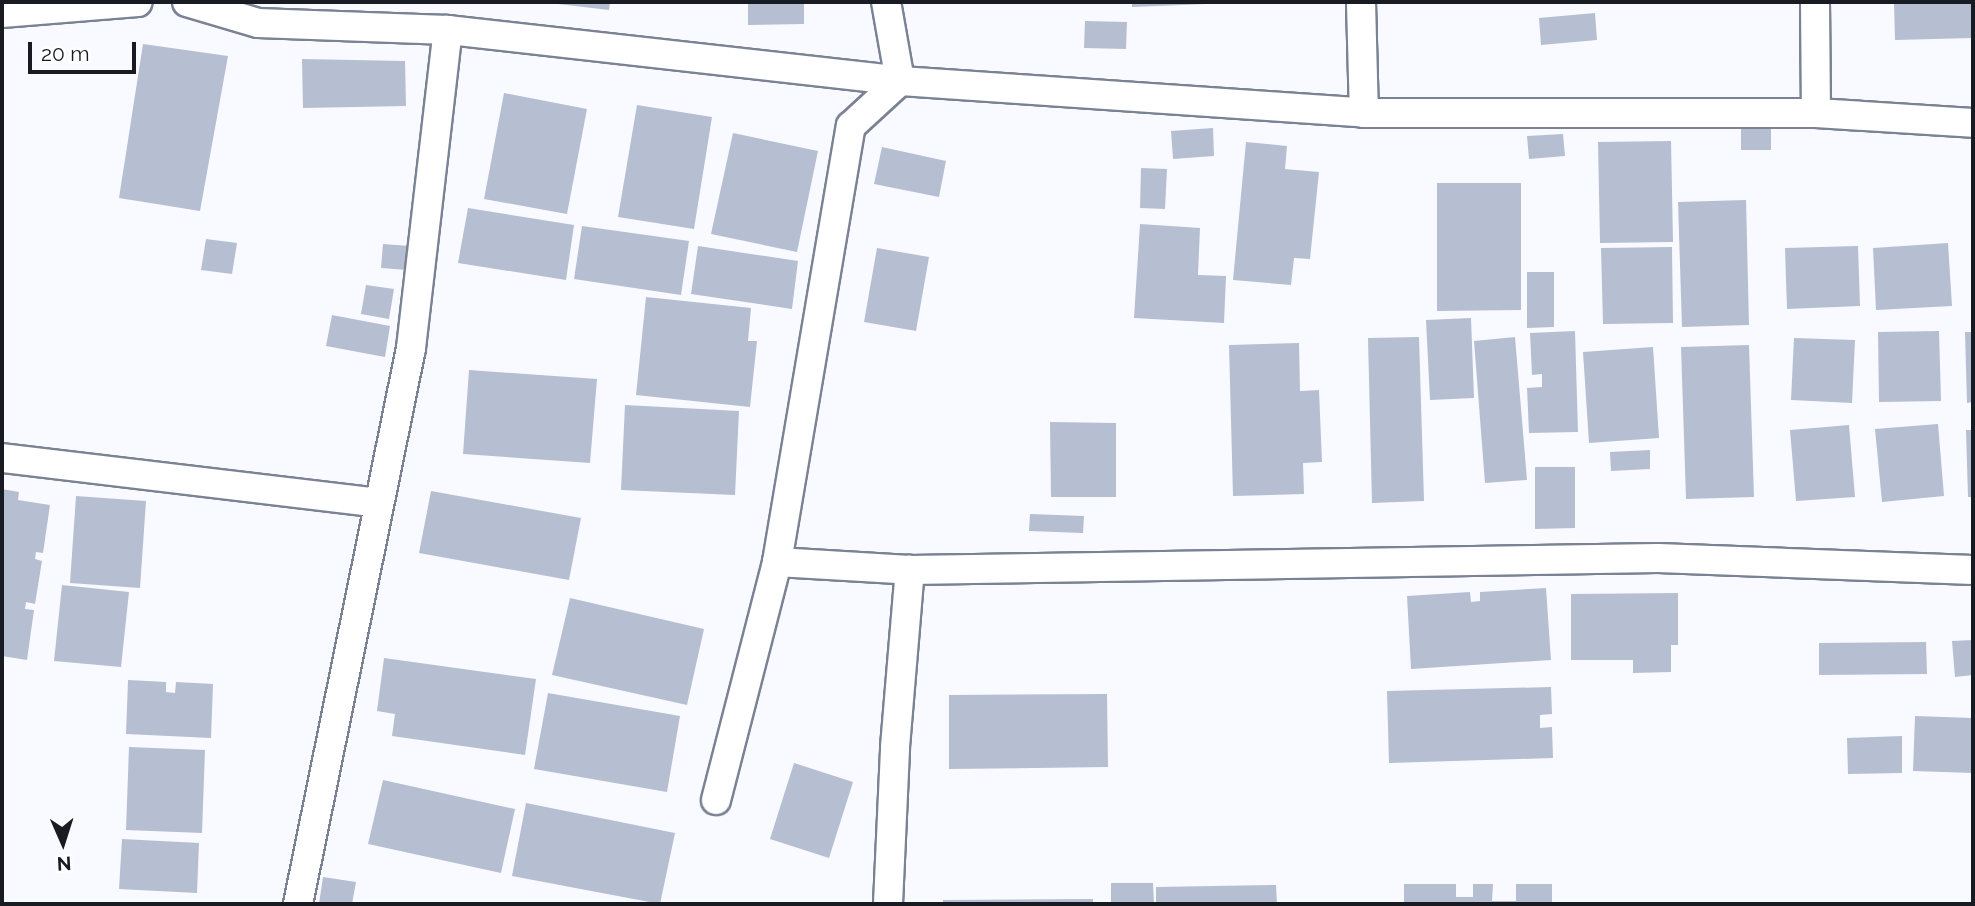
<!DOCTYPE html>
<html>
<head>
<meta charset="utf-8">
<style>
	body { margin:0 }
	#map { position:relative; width:1975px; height:906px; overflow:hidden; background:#f9faff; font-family:Raleway,sans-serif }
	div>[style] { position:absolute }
	.building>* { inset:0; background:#b6bed2 }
	.roads { filter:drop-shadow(2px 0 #7a8294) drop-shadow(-2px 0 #7a8294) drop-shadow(0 2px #7a8294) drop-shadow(0 -2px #7a8294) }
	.street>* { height:28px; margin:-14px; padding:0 14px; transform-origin:14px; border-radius:14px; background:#fff }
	span { translate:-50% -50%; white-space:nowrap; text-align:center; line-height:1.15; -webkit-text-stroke:6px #fff; paint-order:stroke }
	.frame { position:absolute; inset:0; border:4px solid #181b22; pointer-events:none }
	.north { position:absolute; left:28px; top:808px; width:70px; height:70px; -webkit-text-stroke:5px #fff; paint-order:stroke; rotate:177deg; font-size:19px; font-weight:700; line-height:28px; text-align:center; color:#181b22 }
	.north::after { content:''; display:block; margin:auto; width:24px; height:32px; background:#181b22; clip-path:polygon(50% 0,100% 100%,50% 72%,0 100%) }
	.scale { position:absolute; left:28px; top:42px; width:108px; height:32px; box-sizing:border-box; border:4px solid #181b22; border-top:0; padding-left:9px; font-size:21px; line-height:24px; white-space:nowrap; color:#181b22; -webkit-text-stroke:5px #fff; paint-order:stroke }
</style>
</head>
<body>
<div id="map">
	<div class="building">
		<i style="clip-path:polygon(541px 2px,610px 2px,609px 10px)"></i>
		<i style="clip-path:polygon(748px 2px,804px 2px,804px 24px,748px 25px)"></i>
		<i style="clip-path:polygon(1132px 2px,1207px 2px,1207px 4px,1132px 7px)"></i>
		<i style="clip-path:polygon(1894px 2px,1973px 2px,1973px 38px,1895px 40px)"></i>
		<i style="clip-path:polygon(1595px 13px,1597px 40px,1541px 45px,1539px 18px)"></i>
		<i style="clip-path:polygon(1085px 21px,1127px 22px,1126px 49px,1084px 48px)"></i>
		<i style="clip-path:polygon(143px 44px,228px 56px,200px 211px,119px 198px)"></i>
		<i style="clip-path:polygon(302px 59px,405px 61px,406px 106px,303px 108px)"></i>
		<i style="clip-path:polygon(504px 93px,587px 109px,567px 214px,484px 199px)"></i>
		<i style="clip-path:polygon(637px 105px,712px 117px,694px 229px,618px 217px)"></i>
		<i style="clip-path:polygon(1213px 128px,1214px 156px,1173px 159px,1171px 131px)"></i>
		<i style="clip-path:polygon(1741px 128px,1771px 128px,1771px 150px,1741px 150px)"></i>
		<i style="clip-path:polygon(733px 133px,818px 151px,797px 252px,711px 234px)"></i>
		<i style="clip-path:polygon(1563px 134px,1565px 156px,1529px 159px,1527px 136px)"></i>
		<i style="clip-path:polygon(1671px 141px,1673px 242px,1600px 243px,1598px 142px)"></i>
		<i style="clip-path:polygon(1246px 142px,1287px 146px,1285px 169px,1319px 172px,1310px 259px,1294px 258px,1291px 285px,1233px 280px)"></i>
		<i style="clip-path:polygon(882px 147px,946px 161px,939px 197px,874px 184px)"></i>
		<i style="clip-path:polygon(1141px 168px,1167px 169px,1165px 209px,1140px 208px)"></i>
		<i style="clip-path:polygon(1437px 183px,1521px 183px,1521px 310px,1437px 311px)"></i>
		<i style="clip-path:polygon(1746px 200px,1749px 325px,1682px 327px,1678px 202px)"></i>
		<i style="clip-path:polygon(468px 208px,574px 225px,566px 280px,458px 263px)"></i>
		<i style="clip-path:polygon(1140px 224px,1200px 228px,1198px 275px,1226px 276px,1224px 323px,1134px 318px)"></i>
		<i style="clip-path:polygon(582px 226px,689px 241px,681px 295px,574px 279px)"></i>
		<i style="clip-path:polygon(206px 239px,237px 243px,232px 274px,201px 270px)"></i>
		<i style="clip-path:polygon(1948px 243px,1952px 306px,1876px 310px,1873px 248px)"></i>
		<i style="clip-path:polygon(383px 244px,409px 246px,407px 270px,381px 268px)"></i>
		<i style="clip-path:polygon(698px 246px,798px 261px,792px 309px,691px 294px)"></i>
		<i style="clip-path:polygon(1858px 246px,1860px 306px,1787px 309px,1785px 248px)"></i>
		<i style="clip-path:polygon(1672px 247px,1673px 323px,1603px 324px,1601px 248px)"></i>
		<i style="clip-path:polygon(877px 248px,929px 257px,916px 331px,864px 322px)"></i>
		<i style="clip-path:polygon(1527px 272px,1554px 272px,1554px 327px,1527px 328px)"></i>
		<i style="clip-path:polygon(366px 285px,394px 289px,389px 319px,361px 314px)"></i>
		<i style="clip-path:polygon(646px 297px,751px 308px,748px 341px,757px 341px,750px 407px,636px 395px)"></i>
		<i style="clip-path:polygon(332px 315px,390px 326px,385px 357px,326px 346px)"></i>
		<i style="clip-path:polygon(1471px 318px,1474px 398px,1430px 400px,1426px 320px)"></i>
		<i style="clip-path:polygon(1575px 331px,1578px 432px,1529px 433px,1527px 388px,1542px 387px,1542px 374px,1532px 375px,1530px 333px)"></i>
		<i style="clip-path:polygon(1939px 331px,1941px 401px,1879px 402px,1878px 332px)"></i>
		<i style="clip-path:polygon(1965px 332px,1973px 332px,1973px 402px,1967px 403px)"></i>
		<i style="clip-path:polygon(1419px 337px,1424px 501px,1372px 503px,1368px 338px)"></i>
		<i style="clip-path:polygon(1515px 337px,1527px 480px,1485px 483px,1474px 341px)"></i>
		<i style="clip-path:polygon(1794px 338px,1855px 340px,1852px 403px,1791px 400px)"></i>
		<i style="clip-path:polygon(1299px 343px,1300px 391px,1319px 390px,1322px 462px,1303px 463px,1304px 494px,1233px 496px,1229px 345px)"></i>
		<i style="clip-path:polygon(1749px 345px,1754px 497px,1686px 499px,1681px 347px)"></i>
		<i style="clip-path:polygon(1653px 347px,1659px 438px,1589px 443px,1583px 352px)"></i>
		<i style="clip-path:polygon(469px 370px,597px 379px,590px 463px,463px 454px)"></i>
		<i style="clip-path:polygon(625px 405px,739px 411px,735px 495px,621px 490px)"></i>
		<i style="clip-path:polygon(1050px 422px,1116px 423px,1116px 497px,1051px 497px)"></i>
		<i style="clip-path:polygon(1938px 424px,1944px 496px,1882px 502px,1875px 429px)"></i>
		<i style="clip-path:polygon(1849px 425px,1855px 497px,1796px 501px,1790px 430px)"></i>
		<i style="clip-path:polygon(1966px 430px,1973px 430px,1973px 497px,1968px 497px)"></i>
		<i style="clip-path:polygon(1650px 450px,1650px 469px,1611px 471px,1610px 452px)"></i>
		<i style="clip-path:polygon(1535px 467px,1575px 467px,1575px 528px,1535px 529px)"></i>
		<i style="clip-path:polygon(2px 489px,19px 492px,18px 500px,50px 505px,43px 553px,36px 552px,35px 559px,42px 561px,35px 604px,26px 602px,25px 609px,34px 610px,27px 660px,2px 656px)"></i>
		<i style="clip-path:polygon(431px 491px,581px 518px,569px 580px,419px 553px)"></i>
		<i style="clip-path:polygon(76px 496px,146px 501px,140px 588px,70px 583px)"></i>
		<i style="clip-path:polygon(1030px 514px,1084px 516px,1083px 533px,1029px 531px)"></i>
		<i style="clip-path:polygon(62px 585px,129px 592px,121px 667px,54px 661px)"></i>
		<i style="clip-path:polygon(1546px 588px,1551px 660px,1411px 669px,1407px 596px,1470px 592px,1471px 602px,1480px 601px,1480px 592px)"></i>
		<i style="clip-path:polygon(1678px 593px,1678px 645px,1671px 645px,1671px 672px,1633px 673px,1633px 660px,1571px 660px,1571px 594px)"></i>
		<i style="clip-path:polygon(570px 598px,704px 629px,687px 705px,552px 675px)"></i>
		<i style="clip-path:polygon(1973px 640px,1973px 675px,1955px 677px,1952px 641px)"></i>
		<i style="clip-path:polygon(1926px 642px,1927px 674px,1819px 675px,1819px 643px)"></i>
		<i style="clip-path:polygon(384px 658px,536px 679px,525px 755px,392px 736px,395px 714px,377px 711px)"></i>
		<i style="clip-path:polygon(128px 680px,166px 682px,166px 692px,175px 693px,176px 682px,213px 684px,211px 738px,126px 734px)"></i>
		<i style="clip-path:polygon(1551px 687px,1552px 714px,1540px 715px,1540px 728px,1552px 727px,1553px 758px,1389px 763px,1387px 691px)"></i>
		<i style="clip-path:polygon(548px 693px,680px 716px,667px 792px,534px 769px)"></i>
		<i style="clip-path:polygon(1107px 694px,1108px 767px,949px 769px,949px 695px)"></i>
		<i style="clip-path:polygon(1915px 716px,1973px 718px,1973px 773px,1913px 771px)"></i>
		<i style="clip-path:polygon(1902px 736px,1902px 773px,1848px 774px,1847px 738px)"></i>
		<i style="clip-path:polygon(129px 747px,205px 750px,202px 833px,126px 830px)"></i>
		<i style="clip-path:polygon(794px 763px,853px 782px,829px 858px,770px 839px)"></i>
		<i style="clip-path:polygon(383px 780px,515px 809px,501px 873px,368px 844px)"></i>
		<i style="clip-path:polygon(526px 803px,675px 833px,660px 904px,512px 876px)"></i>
		<i style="clip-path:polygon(122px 839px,199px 843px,197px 893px,119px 889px)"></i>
		<i style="clip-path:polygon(323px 877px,356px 882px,352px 904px,319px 904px)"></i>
		<i style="clip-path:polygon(1111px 883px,1153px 883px,1154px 904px,1111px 904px)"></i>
		<i style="clip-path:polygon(1404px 884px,1456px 884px,1456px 897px,1473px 897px,1473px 884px,1493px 884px,1492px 901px,1516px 901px,1516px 884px,1552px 884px,1552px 904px,1404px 904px)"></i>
		<i style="clip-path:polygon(1276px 885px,1277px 904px,1156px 904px,1156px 887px)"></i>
		<i style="clip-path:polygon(1093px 899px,1093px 904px,943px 904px,943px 900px)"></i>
	</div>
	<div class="roads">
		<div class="street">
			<i style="left:187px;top:2px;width:74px;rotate:16.5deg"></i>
			<i style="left:258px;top:23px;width:190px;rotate:2.1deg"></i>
			<i style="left:448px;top:30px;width:455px;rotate:6.4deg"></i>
			<i style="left:900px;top:81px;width:465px;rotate:3.9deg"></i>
			<i style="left:1364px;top:113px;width:452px"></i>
			<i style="left:1816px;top:113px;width:157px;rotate:3.6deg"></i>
			<i style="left:1361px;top:2px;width:111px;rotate:88.5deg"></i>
			<i style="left:1815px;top:2px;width:111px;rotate:89.5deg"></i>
			<i style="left:2px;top:13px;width:136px;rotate:-4.6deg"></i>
			<i style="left:2px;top:458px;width:378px;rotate:6.8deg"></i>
			<i style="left:777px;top:562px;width:133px;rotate:3.4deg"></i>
			<i style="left:910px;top:570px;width:748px;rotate:-0.92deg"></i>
			<i style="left:1658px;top:558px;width:315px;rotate:2.2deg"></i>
			<i style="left:716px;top:800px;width:246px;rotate:-75.6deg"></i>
			<i style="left:777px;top:562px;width:442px;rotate:-80.4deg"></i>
			<i style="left:851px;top:126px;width:67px;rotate:-42.6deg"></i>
			<i style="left:900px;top:81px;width:80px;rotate:-100deg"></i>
			<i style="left:298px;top:904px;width:567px;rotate:-78.51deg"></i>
			<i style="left:411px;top:348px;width:320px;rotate:-83.4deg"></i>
			<i style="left:888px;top:904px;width:157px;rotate:-87.4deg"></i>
			<i style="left:895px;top:747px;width:178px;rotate:-85.2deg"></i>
		</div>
	</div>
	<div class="frame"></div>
	<div class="north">N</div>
	<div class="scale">20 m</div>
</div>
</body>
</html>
